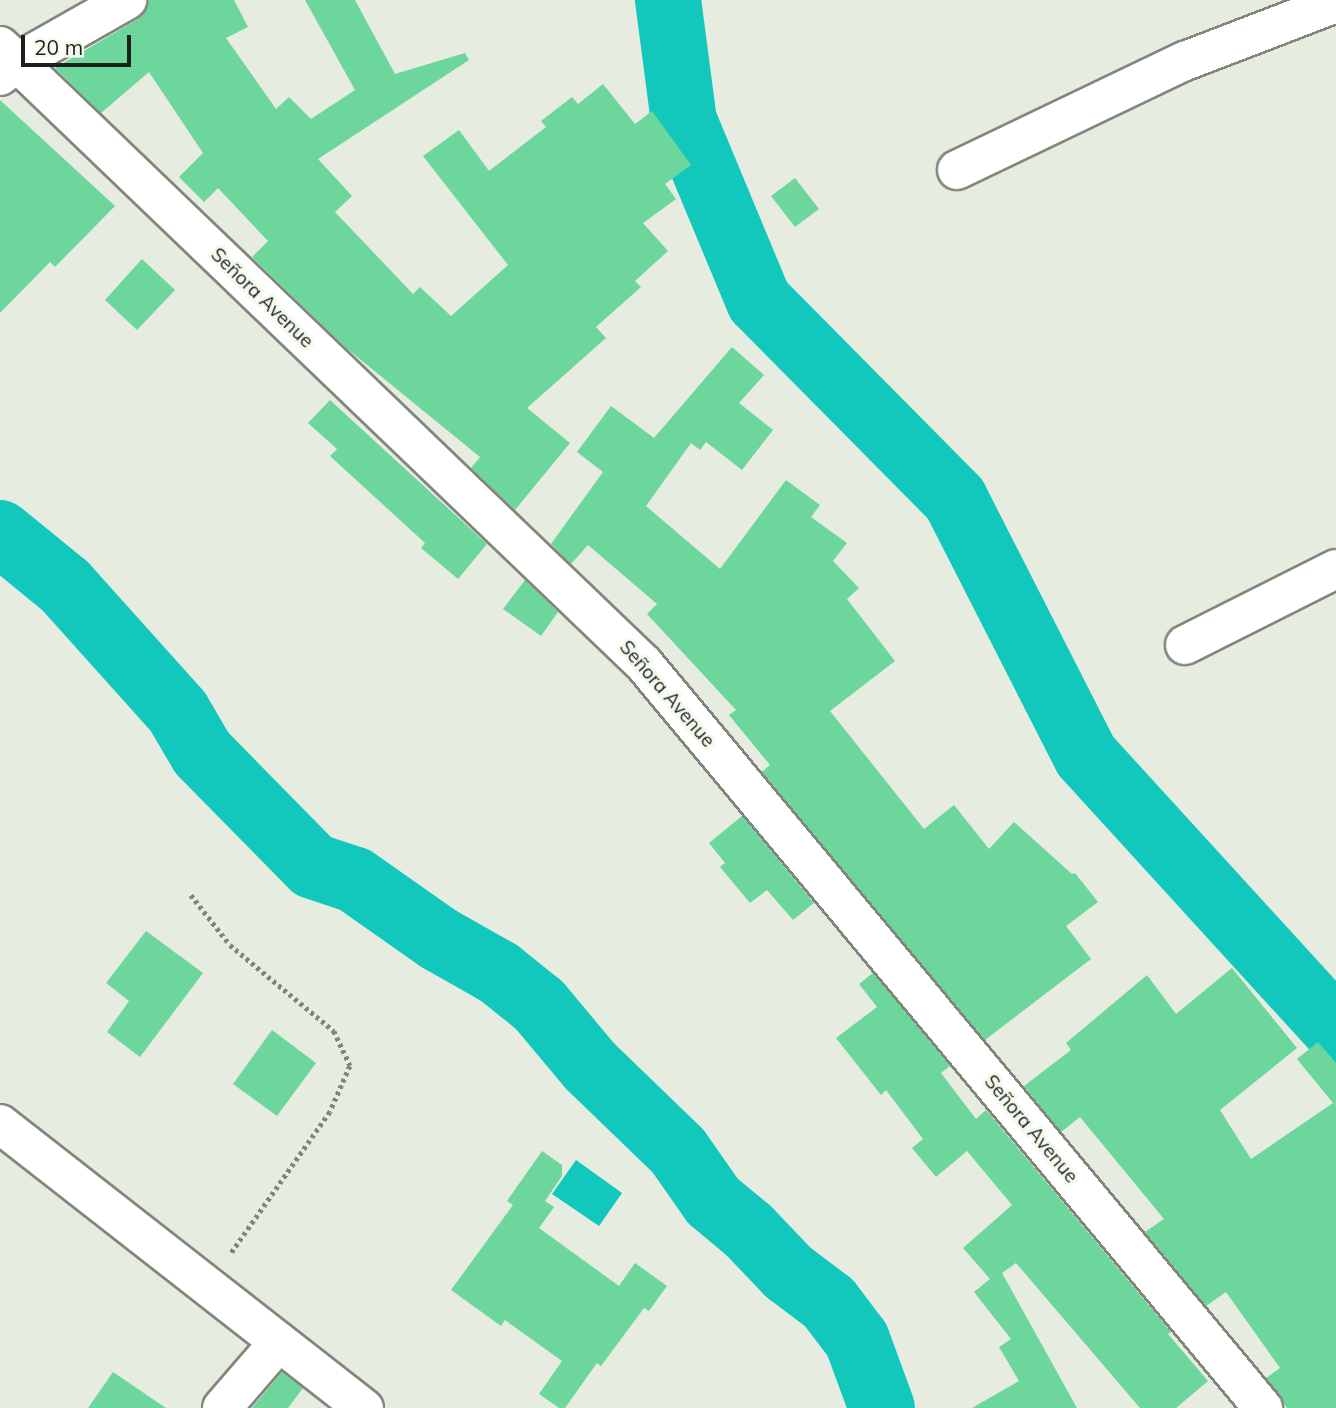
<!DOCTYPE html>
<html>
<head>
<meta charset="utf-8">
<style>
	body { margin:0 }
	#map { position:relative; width:1336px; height:1408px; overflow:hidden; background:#e6ece0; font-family:Mulish,sans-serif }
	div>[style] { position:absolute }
	.water>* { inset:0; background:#12c7bc }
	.river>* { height:66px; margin:-33px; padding:0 33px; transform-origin:33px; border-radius:33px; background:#12c7bc }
	.building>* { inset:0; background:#6dd69d }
	.path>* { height:4.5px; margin-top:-2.25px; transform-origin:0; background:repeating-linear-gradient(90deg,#80847c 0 3.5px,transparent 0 7px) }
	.roads { filter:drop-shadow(2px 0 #82877c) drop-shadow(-2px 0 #82877c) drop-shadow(0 2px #82877c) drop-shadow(0 -2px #82877c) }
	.minor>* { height:38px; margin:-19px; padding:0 19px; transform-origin:19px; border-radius:19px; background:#fff }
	span { translate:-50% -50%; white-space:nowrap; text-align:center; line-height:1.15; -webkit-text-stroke:6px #f3f9ed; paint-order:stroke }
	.street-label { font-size:19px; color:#1e201c }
	.scale { position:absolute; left:21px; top:35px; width:110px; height:32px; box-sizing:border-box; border:4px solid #1e201c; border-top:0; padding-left:9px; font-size:21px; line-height:24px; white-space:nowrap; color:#1e201c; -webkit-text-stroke:5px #f3f9ed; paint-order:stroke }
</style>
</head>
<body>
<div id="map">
	<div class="water">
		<i style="clip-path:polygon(576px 1160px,622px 1193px,599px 1226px,552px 1194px)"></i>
	</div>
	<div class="river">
		<i style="left:668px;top:0;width:122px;rotate:82.5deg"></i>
		<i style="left:684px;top:121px;width:195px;rotate:67.4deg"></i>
		<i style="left:759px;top:301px;width:279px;rotate:45.3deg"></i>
		<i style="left:955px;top:499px;width:288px;rotate:63deg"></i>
		<i style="left:1086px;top:756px;width:371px;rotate:47.6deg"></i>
		<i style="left:0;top:533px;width:84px;rotate:39.2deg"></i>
		<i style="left:65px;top:586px;width:169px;rotate:48.1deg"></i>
		<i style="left:178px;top:712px;width:48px;rotate:59.7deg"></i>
		<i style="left:202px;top:753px;width:158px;rotate:45.5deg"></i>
		<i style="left:313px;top:866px;width:44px;rotate:18.4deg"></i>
		<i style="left:355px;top:880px;width:103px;rotate:35.1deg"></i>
		<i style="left:439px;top:939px;width:69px;rotate:29.5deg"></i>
		<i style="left:499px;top:973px;width:51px;rotate:38.7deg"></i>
		<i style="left:539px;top:1005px;width:80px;rotate:50.1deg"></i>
		<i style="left:590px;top:1066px;width:122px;rotate:44deg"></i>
		<i style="left:678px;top:1151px;width:61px;rotate:55deg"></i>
		<i style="left:713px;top:1201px;width:47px;rotate:39.8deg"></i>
		<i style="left:749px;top:1231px;width:57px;rotate:46.4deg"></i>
		<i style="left:788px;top:1272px;width:51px;rotate:37.1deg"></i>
		<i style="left:829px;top:1303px;width:46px;rotate:52.9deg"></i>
		<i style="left:857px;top:1340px;width:72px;rotate:69.8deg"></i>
	</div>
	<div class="building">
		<i style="clip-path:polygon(149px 0,234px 0,248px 27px,226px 38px,276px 109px,289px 97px,311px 119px,355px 90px,305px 0,355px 0,395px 74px,465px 53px,469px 60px,318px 159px,352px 196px,335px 212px,413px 294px,420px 287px,451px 316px,508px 265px,423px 156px,459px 130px,489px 171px,546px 127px,541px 121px,572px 97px,578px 104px,603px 84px,635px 124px,652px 111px,691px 165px,665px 184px,676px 199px,643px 223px,668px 251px,635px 281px,641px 287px,596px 327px,606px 338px,527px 408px,570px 443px,515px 510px,471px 468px,480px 457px,345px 347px,252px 257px,268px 241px,218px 188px,204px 202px,179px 177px,203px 153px,149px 72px,101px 113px,55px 68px,138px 19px,146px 10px)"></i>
		<i style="clip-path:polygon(0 100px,115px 206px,55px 267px,50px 262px,0 313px)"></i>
		<i style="clip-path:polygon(795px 178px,819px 209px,795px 227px,771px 196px)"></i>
		<i style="clip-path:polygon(142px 259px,175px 290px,137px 330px,105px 300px)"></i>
		<i style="clip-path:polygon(732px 347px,764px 375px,739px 403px,773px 430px,742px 470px,706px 442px,700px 450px,691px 443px,646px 506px,720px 569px,786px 480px,820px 505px,811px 517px,847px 543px,833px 561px,859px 588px,847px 599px,895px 661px,830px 711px,924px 829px,954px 805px,989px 849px,1014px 822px,1072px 874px,1075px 873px,1098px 902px,1066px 926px,1091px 959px,985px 1040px,762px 772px,770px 765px,729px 715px,736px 710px,647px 614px,657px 604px,588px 545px,571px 564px,551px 544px,603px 472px,577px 452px,611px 406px,654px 438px)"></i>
		<i style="clip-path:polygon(330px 400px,487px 544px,458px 579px,421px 548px,425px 543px,330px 456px,337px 449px,308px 423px)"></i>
		<i style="clip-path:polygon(525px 580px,558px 612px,541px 636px,503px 609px)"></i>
		<i style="clip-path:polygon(742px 816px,814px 903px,793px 920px,767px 890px,750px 903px,720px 867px,725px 863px,709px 843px)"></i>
		<i style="clip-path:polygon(146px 931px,203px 973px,140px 1057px,107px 1032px,129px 1001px,106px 983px)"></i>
		<i style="clip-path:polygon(1232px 968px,1297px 1048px,1220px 1110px,1251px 1159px,1333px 1103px,1297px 1059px,1318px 1042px,1336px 1063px,1336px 1408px,1287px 1408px,1266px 1378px,1280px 1368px,1226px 1292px,1206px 1306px,1145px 1232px,1164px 1219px,1080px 1117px,1061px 1132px,1024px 1086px,1071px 1050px,1066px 1043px,1147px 975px,1176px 1014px)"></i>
		<i style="clip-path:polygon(873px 973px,950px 1066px,941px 1073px,976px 1119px,986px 1110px,1171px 1332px,1168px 1334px,1208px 1381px,1176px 1408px,1140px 1408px,1016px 1263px,1002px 1273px,1077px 1408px,972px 1408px,1019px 1381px,999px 1347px,1011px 1339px,974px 1292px,990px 1279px,963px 1248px,1012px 1205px,967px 1151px,936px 1177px,912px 1148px,923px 1139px,886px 1090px,881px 1095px,836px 1038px,877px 1007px,859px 984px)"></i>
		<i style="clip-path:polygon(272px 1030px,316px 1063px,277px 1116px,233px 1084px)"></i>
		<i style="clip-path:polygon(542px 1151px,562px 1165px,562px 1176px,545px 1201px,554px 1207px,539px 1228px,619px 1286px,635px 1263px,667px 1286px,649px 1311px,644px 1308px,601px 1366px,597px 1363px,565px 1408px,559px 1408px,539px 1394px,562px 1361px,505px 1320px,501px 1326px,451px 1290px,513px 1205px,507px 1201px)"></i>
		<i style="clip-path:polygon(113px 1372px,166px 1408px,88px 1408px)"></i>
		<i style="clip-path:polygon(282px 1372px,303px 1388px,288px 1408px,252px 1408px)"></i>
	</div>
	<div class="path">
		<i style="left:191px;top:895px;width:63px;rotate:52deg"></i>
		<i style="left:230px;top:945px;width:135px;rotate:39.6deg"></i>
		<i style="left:334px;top:1031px;width:38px;rotate:65deg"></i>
		<i style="left:350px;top:1066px;width:50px;rotate:113.5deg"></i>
		<i style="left:330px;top:1112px;width:174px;rotate:125deg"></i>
	</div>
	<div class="roads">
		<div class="minor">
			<i style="left:0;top:46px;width:893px;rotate:43.82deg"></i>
			<i style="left:644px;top:664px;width:968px;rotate:50.24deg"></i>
			<i style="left:0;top:76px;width:21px;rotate:-39deg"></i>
			<i style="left:16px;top:63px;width:128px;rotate:-29.6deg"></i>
			<i style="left:957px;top:170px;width:253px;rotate:-25.6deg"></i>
			<i style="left:1185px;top:61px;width:162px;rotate:-21deg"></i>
			<i style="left:1185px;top:645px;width:169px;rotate:-26.7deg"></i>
			<i style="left:0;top:1124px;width:462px;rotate:38deg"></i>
			<i style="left:222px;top:1408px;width:87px;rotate:-49.2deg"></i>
		</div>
	</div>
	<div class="street-label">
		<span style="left:262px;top:298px;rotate:44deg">Señora Avenue</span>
		<span style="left:667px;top:694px;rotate:49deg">Señora Avenue</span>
		<span style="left:1031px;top:1129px;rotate:50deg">Señora Avenue</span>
	</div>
	<div class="scale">20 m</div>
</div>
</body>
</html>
